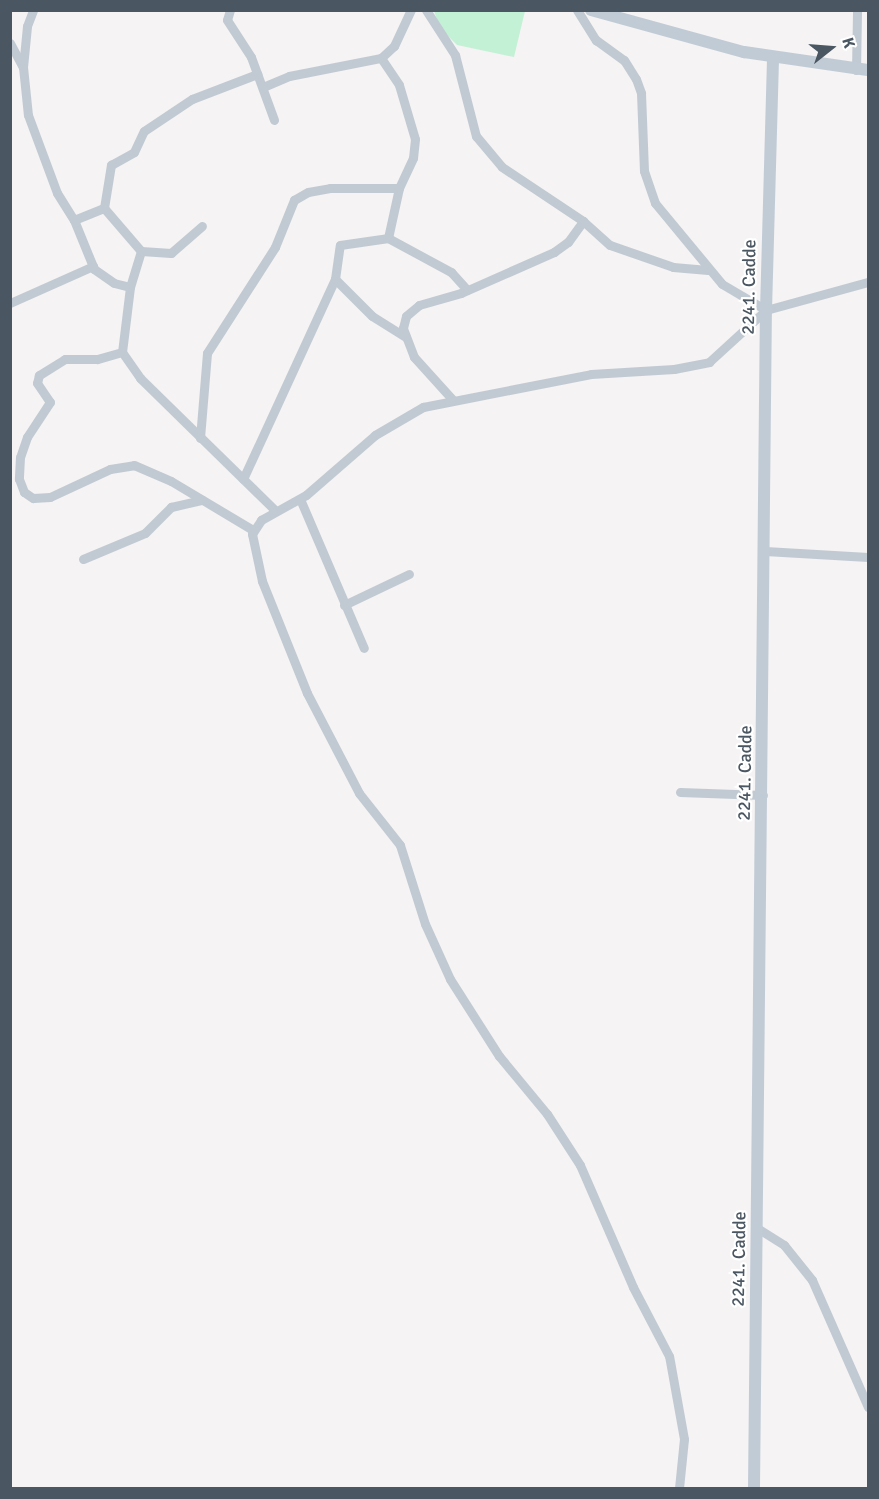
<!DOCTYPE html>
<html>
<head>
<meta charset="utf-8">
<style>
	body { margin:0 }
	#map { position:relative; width:879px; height:1499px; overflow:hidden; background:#f5f3f3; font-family:Signika,sans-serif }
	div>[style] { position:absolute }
	.green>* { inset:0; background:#c3f1d5 }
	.street>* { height:9px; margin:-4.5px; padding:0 4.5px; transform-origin:4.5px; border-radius:4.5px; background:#c1cad2 }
	.secondary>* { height:12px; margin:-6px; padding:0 6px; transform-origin:6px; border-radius:6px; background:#c1cbd6 }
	span { translate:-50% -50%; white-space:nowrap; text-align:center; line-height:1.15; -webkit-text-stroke:4.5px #fff; paint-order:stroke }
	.street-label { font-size:18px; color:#4a5661 }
	.frame { position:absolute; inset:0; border:12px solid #4a5661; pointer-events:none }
	.north { position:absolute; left:801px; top:18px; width:60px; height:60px; -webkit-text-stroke:4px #fff; paint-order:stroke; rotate:73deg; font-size:16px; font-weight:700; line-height:24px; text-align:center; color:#4a5661 }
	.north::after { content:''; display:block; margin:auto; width:21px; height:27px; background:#4a5661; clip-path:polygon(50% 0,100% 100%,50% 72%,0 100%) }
</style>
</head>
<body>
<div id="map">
	<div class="green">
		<i style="clip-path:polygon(434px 11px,525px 11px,514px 57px,457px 45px,440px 28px)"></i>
	</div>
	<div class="street">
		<i style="left:230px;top:10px;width:10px;rotate:107deg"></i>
		<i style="left:227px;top:20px;width:44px;rotate:57deg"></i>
		<i style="left:251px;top:57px;width:67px;rotate:69.9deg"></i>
		<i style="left:426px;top:10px;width:54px;rotate:57.2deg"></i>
		<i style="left:455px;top:55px;width:84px;rotate:75.5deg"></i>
		<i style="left:476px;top:136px;width:40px;rotate:50deg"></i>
		<i style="left:502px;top:167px;width:97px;rotate:33.7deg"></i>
		<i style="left:583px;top:221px;width:36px;rotate:42deg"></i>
		<i style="left:610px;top:245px;width:67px;rotate:19.2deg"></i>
		<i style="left:673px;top:267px;width:35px;rotate:5deg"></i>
		<i style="left:577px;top:10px;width:36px;rotate:58deg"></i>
		<i style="left:596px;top:40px;width:34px;rotate:36deg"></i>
		<i style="left:624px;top:60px;width:22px;rotate:58deg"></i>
		<i style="left:636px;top:79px;width:15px;rotate:70deg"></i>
		<i style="left:641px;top:93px;width:78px;rotate:87.8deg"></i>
		<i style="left:644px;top:171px;width:34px;rotate:71deg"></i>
		<i style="left:655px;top:203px;width:105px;rotate:50.4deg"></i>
		<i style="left:722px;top:284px;width:51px;rotate:30.6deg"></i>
		<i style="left:10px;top:43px;width:27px;rotate:62deg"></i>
		<i style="left:23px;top:67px;width:48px;rotate:84.1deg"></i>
		<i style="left:28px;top:115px;width:83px;rotate:69.6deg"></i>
		<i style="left:57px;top:193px;width:32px;rotate:58deg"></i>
		<i style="left:74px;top:220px;width:32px;rotate:-22deg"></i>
		<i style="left:104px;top:208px;width:44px;rotate:-80.8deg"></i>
		<i style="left:111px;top:165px;width:26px;rotate:-29deg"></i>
		<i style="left:134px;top:152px;width:23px;rotate:-65deg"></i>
		<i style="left:144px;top:131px;width:58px;rotate:-33.7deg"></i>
		<i style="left:192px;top:99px;width:70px;rotate:-21deg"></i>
		<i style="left:381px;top:58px;width:32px;rotate:56deg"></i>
		<i style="left:399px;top:85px;width:56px;rotate:73.5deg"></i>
		<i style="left:415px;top:139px;width:19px;rotate:96deg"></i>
		<i style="left:413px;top:158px;width:33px;rotate:115deg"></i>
		<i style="left:399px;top:188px;width:51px;rotate:102.4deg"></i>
		<i style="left:388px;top:238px;width:72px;rotate:28.4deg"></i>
		<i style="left:451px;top:272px;width:24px;rotate:48deg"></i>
		<i style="left:23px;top:67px;width:41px;rotate:-84.4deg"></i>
		<i style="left:27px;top:26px;width:17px;rotate:-69deg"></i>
		<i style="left:856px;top:70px;width:60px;rotate:-89deg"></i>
		<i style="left:263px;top:87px;width:28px;rotate:-23deg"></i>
		<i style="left:289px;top:76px;width:94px;rotate:-11.1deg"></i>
		<i style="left:381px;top:58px;width:18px;rotate:-43deg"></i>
		<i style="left:394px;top:46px;width:40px;rotate:-65deg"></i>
		<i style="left:104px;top:208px;width:57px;rotate:49.3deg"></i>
		<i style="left:141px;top:251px;width:38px;rotate:107deg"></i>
		<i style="left:130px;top:287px;width:65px;rotate:97deg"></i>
		<i style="left:122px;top:352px;width:32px;rotate:55deg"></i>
		<i style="left:140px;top:378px;width:190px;rotate:44.4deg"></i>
		<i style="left:74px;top:220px;width:53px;rotate:67.8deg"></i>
		<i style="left:94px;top:269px;width:24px;rotate:35deg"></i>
		<i style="left:114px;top:283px;width:16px;rotate:14deg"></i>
		<i style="left:141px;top:251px;width:30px;rotate:4deg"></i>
		<i style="left:171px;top:253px;width:41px;rotate:-41.1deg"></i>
		<i style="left:335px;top:279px;width:52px;rotate:45deg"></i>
		<i style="left:372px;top:316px;width:40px;rotate:32deg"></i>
		<i style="left:10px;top:303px;width:91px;rotate:-24deg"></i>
		<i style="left:122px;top:352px;width:26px;rotate:164deg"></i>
		<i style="left:97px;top:359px;width:32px;rotate:180deg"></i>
		<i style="left:65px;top:359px;width:31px;rotate:148deg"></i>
		<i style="left:39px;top:375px;width:8px;rotate:104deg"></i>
		<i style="left:37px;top:383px;width:23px;rotate:56deg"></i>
		<i style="left:50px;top:402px;width:42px;rotate:123.3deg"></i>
		<i style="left:27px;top:437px;width:21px;rotate:109deg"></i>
		<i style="left:20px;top:457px;width:22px;rotate:93deg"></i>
		<i style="left:19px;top:479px;width:14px;rotate:69deg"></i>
		<i style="left:24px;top:492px;width:11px;rotate:34deg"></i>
		<i style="left:33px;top:498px;width:17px;rotate:-3deg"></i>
		<i style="left:50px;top:497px;width:66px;rotate:-25deg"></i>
		<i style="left:110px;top:469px;width:24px;rotate:-9deg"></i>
		<i style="left:134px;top:465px;width:40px;rotate:23.4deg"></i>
		<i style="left:171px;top:481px;width:96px;rotate:30.9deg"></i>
		<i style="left:452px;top:399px;width:57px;rotate:-132.1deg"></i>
		<i style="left:414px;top:357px;width:31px;rotate:-111deg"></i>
		<i style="left:403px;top:328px;width:12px;rotate:-76deg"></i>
		<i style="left:406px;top:316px;width:17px;rotate:-40deg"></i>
		<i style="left:419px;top:305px;width:44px;rotate:-15.9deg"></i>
		<i style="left:461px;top:293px;width:102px;rotate:-23.8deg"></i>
		<i style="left:554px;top:252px;width:17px;rotate:-36deg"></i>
		<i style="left:568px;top:242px;width:26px;rotate:-54deg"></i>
		<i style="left:200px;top:438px;width:85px;rotate:-85.3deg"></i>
		<i style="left:207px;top:353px;width:126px;rotate:-57.3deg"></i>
		<i style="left:275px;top:247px;width:51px;rotate:-68deg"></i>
		<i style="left:294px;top:200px;width:16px;rotate:-30deg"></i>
		<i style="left:308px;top:192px;width:22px;rotate:-10deg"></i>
		<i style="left:330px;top:188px;width:69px"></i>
		<i style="left:243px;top:479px;width:220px;rotate:-65.3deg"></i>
		<i style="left:335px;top:279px;width:34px;rotate:-82deg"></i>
		<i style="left:340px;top:245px;width:49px;rotate:-8.3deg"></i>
		<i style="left:300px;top:499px;width:162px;rotate:66.8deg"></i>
		<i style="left:765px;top:551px;width:103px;rotate:3.3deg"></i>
		<i style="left:83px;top:559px;width:67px;rotate:-22.8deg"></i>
		<i style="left:145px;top:533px;width:37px;rotate:-45deg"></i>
		<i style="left:171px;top:507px;width:32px;rotate:-13deg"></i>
		<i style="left:344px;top:605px;width:72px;rotate:-25.5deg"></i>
		<i style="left:680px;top:792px;width:83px;rotate:2.1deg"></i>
		<i style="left:757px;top:1228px;width:32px;rotate:32deg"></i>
		<i style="left:784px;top:1245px;width:45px;rotate:51.3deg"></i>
		<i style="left:812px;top:1280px;width:139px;rotate:66.2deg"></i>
		<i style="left:679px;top:1488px;width:49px;rotate:-84.2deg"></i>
		<i style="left:684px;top:1439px;width:84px;rotate:-100.2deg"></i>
		<i style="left:669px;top:1356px;width:78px;rotate:-117.6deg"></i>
		<i style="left:633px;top:1287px;width:133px;rotate:-113.5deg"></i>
		<i style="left:580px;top:1165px;width:61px;rotate:-122.9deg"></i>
		<i style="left:547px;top:1114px;width:75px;rotate:-129.6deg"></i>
		<i style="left:499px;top:1056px;width:91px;rotate:-122.5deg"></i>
		<i style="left:450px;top:979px;width:60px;rotate:-114.4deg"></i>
		<i style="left:425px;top:924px;width:83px;rotate:-107.6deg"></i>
		<i style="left:400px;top:845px;width:66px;rotate:-128.3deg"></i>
		<i style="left:359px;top:793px;width:113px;rotate:-117.5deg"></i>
		<i style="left:307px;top:693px;width:121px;rotate:-111.9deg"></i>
		<i style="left:262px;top:581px;width:48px;rotate:-102deg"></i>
		<i style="left:252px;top:534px;width:17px;rotate:-57deg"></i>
		<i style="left:261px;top:520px;width:51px;rotate:-29.1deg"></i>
		<i style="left:306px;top:495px;width:91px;rotate:-41deg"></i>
		<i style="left:375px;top:435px;width:56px;rotate:-30.3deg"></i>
		<i style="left:423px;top:407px;width:171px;rotate:-11.1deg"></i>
		<i style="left:591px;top:374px;width:83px;rotate:-3.4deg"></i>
		<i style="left:674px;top:369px;width:36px;rotate:-11deg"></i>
		<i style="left:709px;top:362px;width:77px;rotate:-42.4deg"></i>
		<i style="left:766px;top:310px;width:106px;rotate:-15.4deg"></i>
	</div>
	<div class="secondary">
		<i style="left:591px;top:10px;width:159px;rotate:15.4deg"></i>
		<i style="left:744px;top:52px;width:125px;rotate:8.3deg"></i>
		<i style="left:754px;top:1488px;width:1178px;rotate:-89.42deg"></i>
		<i style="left:766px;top:310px;width:252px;rotate:-88.4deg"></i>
	</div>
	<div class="street-label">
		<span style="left:749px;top:287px;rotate:-89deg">2241. Cadde</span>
		<span style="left:745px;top:773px;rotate:-89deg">2241. Cadde</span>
		<span style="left:739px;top:1259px;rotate:-89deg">2241. Cadde</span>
	</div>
	<div class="frame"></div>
	<div class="north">K</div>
</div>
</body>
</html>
